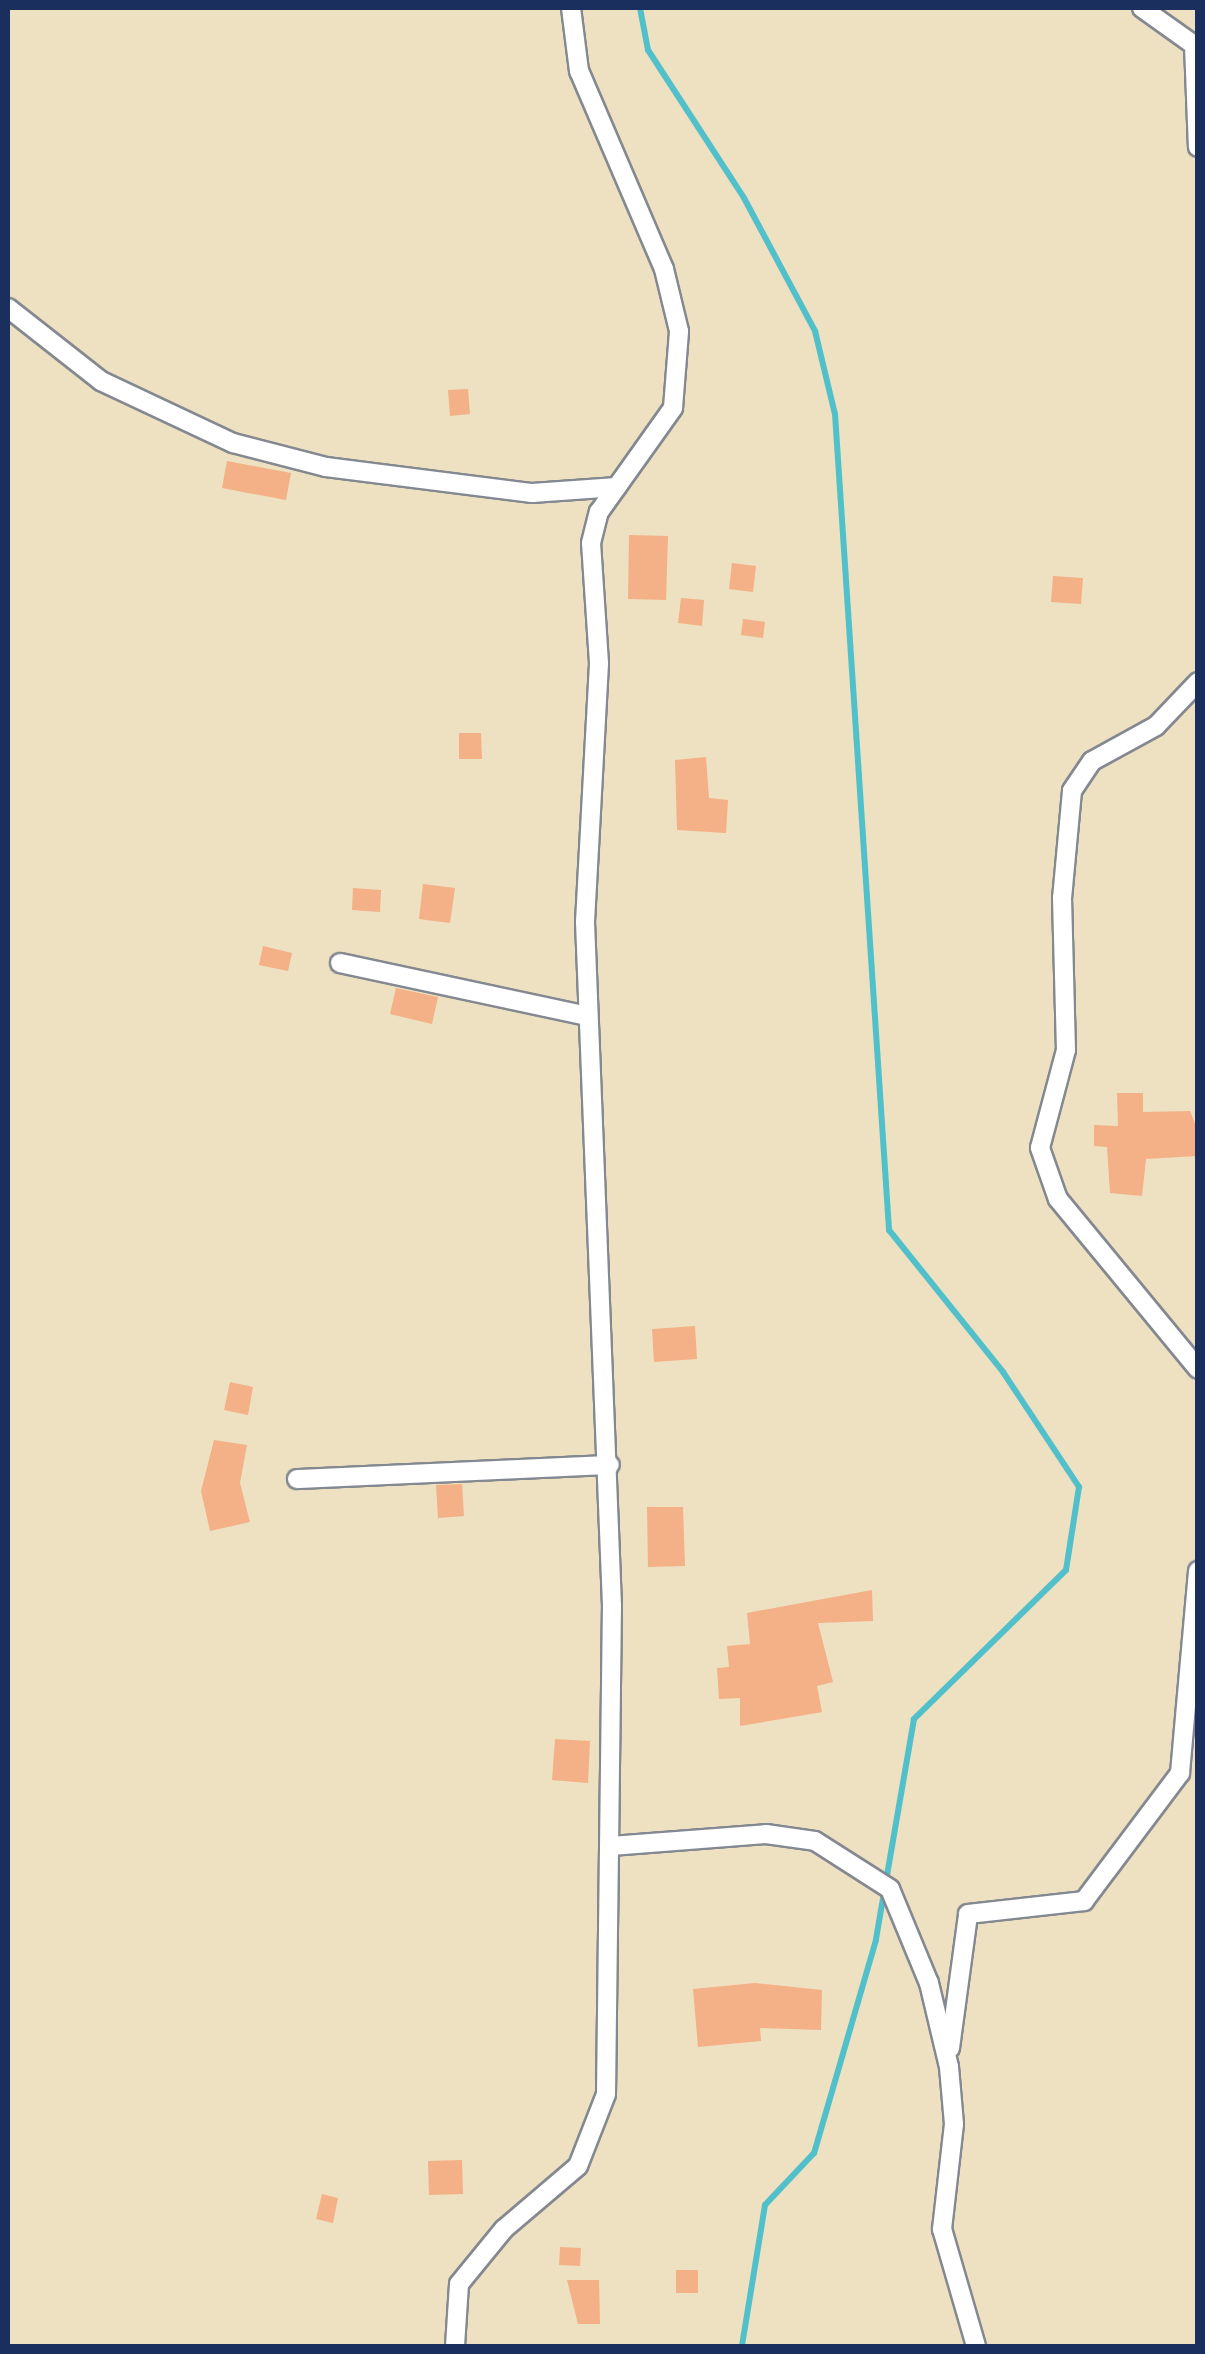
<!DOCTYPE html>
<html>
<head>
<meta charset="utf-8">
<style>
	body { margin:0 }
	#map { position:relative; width:1205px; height:2354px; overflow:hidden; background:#ede1c1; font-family:"IM FELL English",serif }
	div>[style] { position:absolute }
	.stream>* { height:6px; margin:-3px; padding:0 3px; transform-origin:3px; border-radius:3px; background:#52c0cb }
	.building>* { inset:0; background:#f4b086 }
	.roads { filter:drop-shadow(2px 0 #848890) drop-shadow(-2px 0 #848890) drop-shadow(0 2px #848890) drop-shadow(0 -2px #848890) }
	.street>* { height:18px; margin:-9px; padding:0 9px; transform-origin:9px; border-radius:9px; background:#fff }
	span { translate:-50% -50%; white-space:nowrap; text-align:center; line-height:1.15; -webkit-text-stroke:9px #fdfcf7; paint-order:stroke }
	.frame { position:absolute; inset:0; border:10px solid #1b2f5e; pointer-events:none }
</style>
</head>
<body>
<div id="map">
	<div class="stream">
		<i style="left:640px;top:8px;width:43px;rotate:79.2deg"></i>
		<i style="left:648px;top:50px;width:176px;rotate:57deg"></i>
		<i style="left:744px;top:198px;width:151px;rotate:61.9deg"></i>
		<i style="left:815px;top:331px;width:85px;rotate:76.5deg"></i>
		<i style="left:835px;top:414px;width:818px;rotate:86.21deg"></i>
		<i style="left:889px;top:1230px;width:182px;rotate:51.2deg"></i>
		<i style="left:1003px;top:1372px;width:138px;rotate:56.5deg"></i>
		<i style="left:1079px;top:1487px;width:84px;rotate:98.9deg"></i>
		<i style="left:1066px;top:1570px;width:213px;rotate:135.6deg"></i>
		<i style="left:914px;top:1719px;width:224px;rotate:99.8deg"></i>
		<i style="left:876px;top:1940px;width:222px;rotate:106.2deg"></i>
		<i style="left:814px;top:2153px;width:71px;rotate:133.3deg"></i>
		<i style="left:765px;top:2205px;width:143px;rotate:99.3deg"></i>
	</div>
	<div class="building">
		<i style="clip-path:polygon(468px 389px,470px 414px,450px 416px,448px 390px)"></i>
		<i style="clip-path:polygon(227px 461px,291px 473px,286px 500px,222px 488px)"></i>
		<i style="clip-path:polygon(629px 535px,668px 536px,666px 600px,628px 599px)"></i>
		<i style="clip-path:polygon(732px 563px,756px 566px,753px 592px,729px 589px)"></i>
		<i style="clip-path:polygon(1053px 576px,1083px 578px,1081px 604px,1051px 602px)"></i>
		<i style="clip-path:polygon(681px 598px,704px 600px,702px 626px,678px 623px)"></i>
		<i style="clip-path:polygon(743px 619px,765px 622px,763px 638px,741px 635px)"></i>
		<i style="clip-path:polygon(459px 733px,481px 733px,482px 759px,459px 759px)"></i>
		<i style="clip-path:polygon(706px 757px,709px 798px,728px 800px,726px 833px,677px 830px,675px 760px)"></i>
		<i style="clip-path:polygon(423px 884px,455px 888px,450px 923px,419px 919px)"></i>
		<i style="clip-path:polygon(353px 888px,381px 890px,380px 912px,352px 910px)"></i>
		<i style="clip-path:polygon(263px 946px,292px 953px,288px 971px,259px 965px)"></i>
		<i style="clip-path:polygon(396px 988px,438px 997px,432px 1024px,390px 1014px)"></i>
		<i style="clip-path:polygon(1117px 1093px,1143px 1093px,1143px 1112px,1190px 1111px,1196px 1126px,1198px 1156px,1146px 1159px,1142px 1196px,1110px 1193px,1107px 1147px,1094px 1146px,1094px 1125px,1118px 1126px)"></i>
		<i style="clip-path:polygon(695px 1326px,697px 1359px,654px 1362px,652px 1329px)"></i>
		<i style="clip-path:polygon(230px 1382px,253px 1387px,248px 1415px,224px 1410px)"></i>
		<i style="clip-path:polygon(214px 1440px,247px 1445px,240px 1483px,250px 1522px,210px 1531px,201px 1491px)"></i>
		<i style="clip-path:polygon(462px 1484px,464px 1516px,438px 1518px,436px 1485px)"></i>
		<i style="clip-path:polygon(647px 1507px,683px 1507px,685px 1566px,648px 1567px)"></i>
		<i style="clip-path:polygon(872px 1590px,873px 1621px,818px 1623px,833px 1682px,817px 1686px,822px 1712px,740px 1726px,740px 1698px,719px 1699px,717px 1668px,729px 1667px,727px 1646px,750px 1644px,747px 1613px)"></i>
		<i style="clip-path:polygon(555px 1739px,590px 1741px,588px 1783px,552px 1780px)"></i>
		<i style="clip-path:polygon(755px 1983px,822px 1990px,821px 2030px,760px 2028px,761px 2041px,698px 2047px,693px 1989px)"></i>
		<i style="clip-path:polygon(462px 2160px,463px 2194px,429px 2195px,428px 2161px)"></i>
		<i style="clip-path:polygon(322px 2194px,338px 2198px,333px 2223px,316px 2219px)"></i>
		<i style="clip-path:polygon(560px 2247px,581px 2248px,580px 2266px,559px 2265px)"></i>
		<i style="clip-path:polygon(676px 2270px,698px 2270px,698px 2293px,676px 2293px)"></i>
		<i style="clip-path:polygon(567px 2280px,599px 2280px,600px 2324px,578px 2324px)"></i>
	</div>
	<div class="roads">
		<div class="street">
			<i style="left:1142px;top:8px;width:64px;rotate:35.4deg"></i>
			<i style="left:1194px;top:45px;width:102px;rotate:87.8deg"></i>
			<i style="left:8px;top:308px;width:118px;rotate:38.1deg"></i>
			<i style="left:101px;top:381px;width:146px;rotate:25.2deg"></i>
			<i style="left:233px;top:443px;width:96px;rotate:14.5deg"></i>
			<i style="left:326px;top:467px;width:208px;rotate:7.2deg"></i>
			<i style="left:532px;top:493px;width:85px;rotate:-4deg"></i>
			<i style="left:1198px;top:682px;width:61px;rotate:133.7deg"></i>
			<i style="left:1156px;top:726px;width:73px;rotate:151.3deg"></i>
			<i style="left:1092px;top:761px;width:36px;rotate:124deg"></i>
			<i style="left:1072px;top:791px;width:107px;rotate:95.3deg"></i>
			<i style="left:1062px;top:898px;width:152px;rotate:88.5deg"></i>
			<i style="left:1066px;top:1050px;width:101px;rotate:104.9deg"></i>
			<i style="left:1040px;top:1148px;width:54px;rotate:70.6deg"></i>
			<i style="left:1058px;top:1199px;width:220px;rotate:50.5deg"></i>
			<i style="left:340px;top:963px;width:253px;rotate:12.1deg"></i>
			<i style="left:297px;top:1479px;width:313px;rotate:-2.6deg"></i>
			<i style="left:611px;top:1846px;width:155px;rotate:-4.4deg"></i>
			<i style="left:766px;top:1834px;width:49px;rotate:8.1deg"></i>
			<i style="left:815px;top:1841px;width:89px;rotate:32.6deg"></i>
			<i style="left:890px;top:1889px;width:102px;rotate:67.5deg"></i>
			<i style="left:929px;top:1983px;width:86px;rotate:76.6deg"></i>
			<i style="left:949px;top:2067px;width:57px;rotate:85deg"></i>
			<i style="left:954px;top:2124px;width:106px;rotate:96.5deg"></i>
			<i style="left:942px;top:2229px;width:122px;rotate:73.8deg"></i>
			<i style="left:950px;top:2048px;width:135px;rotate:-82.3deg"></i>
			<i style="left:968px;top:1914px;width:117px;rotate:-6.4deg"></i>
			<i style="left:1084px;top:1901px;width:160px;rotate:-53.1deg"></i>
			<i style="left:1180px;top:1773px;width:203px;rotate:-84.9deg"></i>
			<i style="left:455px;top:2346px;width:62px;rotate:-86.3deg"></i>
			<i style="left:459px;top:2284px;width:71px;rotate:-50.7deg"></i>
			<i style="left:504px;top:2229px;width:97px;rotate:-40.4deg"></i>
			<i style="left:578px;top:2166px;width:77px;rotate:-68.7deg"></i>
			<i style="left:606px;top:2094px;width:488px;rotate:-89.3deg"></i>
			<i style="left:612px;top:1606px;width:685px;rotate:-92.26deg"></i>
			<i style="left:585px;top:922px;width:259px;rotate:-86.9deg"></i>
			<i style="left:599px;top:663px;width:120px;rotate:-93.8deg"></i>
			<i style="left:591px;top:543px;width:32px;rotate:-76deg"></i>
			<i style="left:599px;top:512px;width:128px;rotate:-54.6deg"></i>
			<i style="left:673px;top:408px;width:77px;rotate:-85.5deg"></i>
			<i style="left:679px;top:331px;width:64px;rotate:-103.6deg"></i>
			<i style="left:664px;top:269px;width:215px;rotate:-113.2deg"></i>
			<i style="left:579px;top:71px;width:64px;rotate:-97.2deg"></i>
		</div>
	</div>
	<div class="frame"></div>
</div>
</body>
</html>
